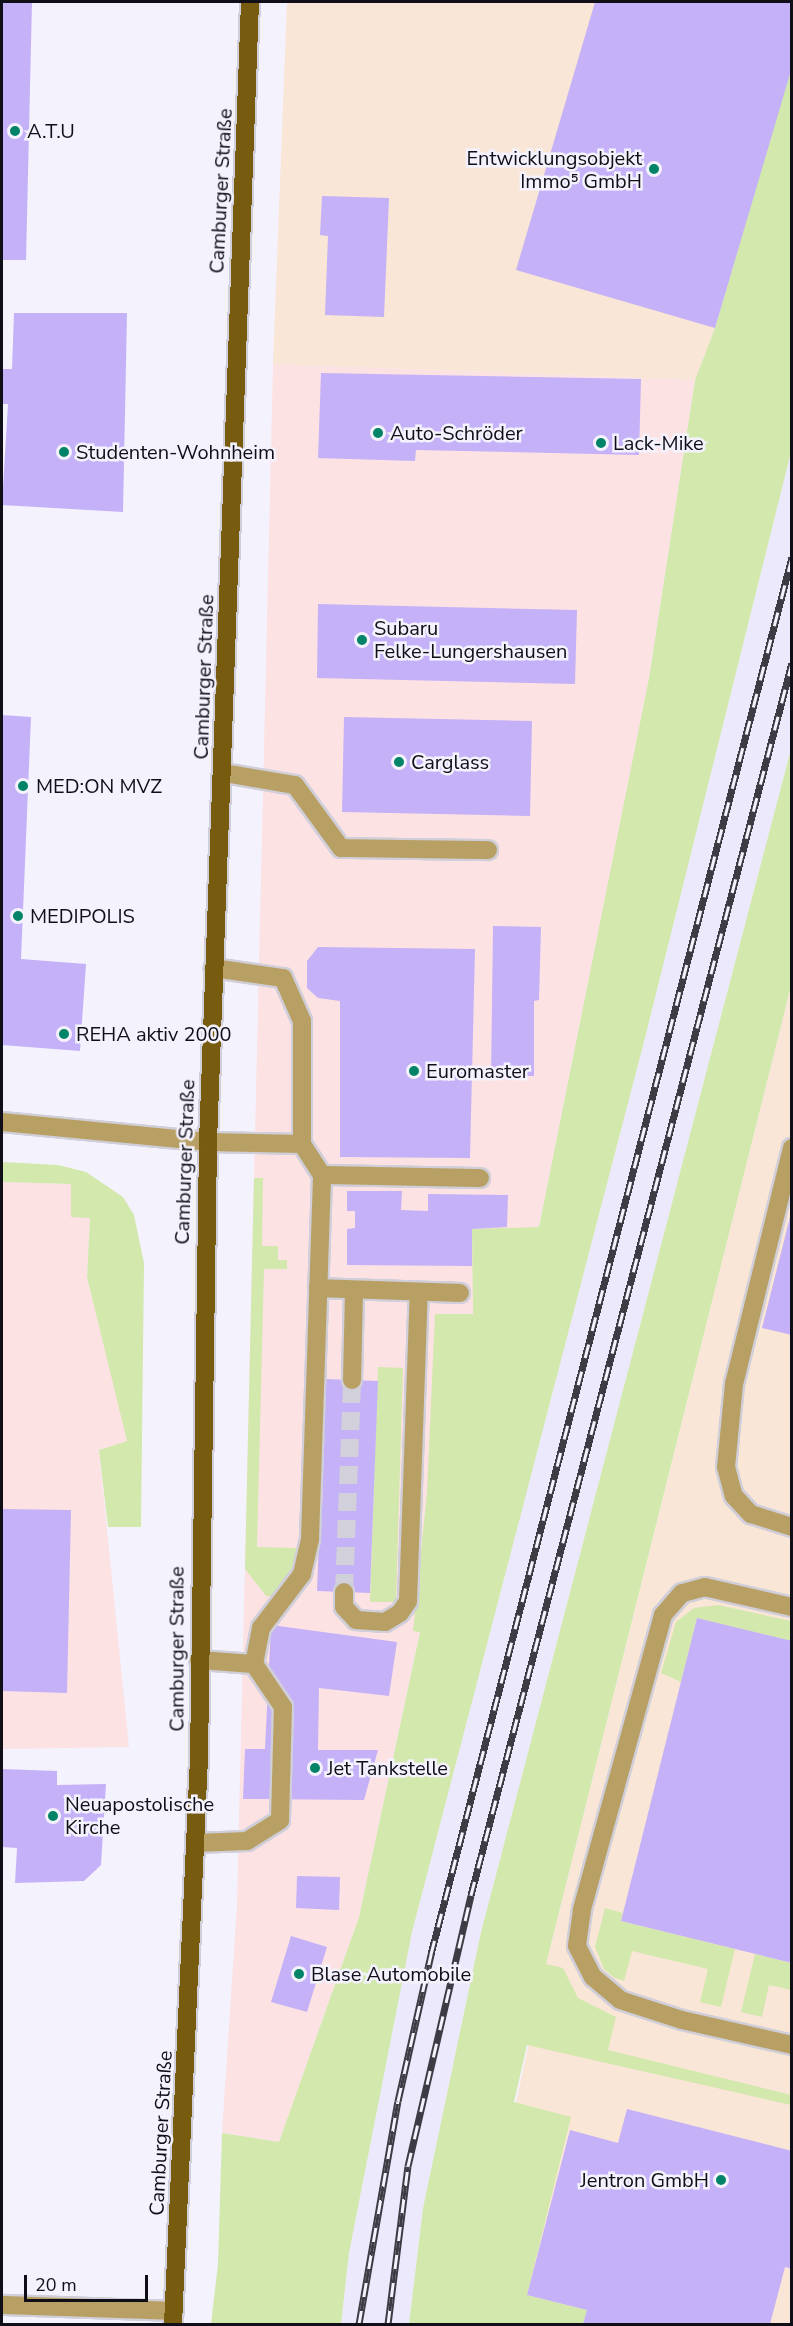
<!DOCTYPE html>
<html>
<head>
<meta charset="utf-8">
<style>
	body { margin:0 }
	#map { position:relative; width:793px; height:2326px; overflow:hidden; background:#f4f2fd; font-family:"Nunito Sans",sans-serif }
	div>[style] { position:absolute }
	.commercial>* { inset:0; background:#fde2e4 }
	.industrial>* { inset:0; background:#f9e6d6 }
	.built>* { inset:0; background:#ede9fd }
	.green>* { inset:0; background:#d2e8ad }
	.building>* { inset:0; background:#c4b1f7 }
	.minor-tunnel>* { height:18px; margin-top:-9px; transform-origin:0; background:repeating-linear-gradient(90deg,#d2d0da 0 18px,transparent 0 27px) }
	.roads { filter:drop-shadow(2px 0 #d0ced8) drop-shadow(-2px 0 #d0ced8) drop-shadow(0 2px #d0ced8) drop-shadow(0 -2px #d0ced8) }
	.minor>* { height:18px; margin:-9px; padding:0 9px; transform-origin:9px; border-radius:9px; background:#b8a065 }
	.major>* { height:18px; margin:-9px; padding:0 9px; transform-origin:9px; border-radius:9px; background:#775c10 }
	.rail>* { height:7px; margin-top:-3.5px; transform-origin:0; background:repeating-linear-gradient(90deg,#f4f2fd 0 14px,#3d3b44 0 28px); box-sizing:border-box; border-block:2px solid #3d3b44 }
	.dots>* { width:16px; height:16px; translate:-50% -50%; box-sizing:border-box; border:3px solid #f4f2fd; border-radius:50% }
	span { translate:-50% -50%; white-space:nowrap; text-align:center; line-height:1.15; -webkit-text-stroke:5px #f4f2fd; paint-order:stroke }
	.poi-label { font-size:20px; color:#100e17 }
	.left { translate:0 -50%; text-align:left }
	.right { translate:-100% -50%; text-align:right }
	.street-label { font-size:20px; color:#100e17 }
	.frame { position:absolute; inset:0; border:3px solid #100e17; pointer-events:none }
	.scale { position:absolute; left:24px; top:2275px; width:124px; height:27px; box-sizing:border-box; border:3px solid #100e17; border-top:0; padding-left:8px; font-size:18px; line-height:21px; white-space:nowrap; color:#100e17; -webkit-text-stroke:4px #f4f2fd; paint-order:stroke }
</style>
</head>
<body>
<div id="map">
	<div class="commercial">
		<i style="clip-path:polygon(273px 364px,695px 380px,649px 678px,539px 1227px,420px 1631px,359px 1917px,279px 2142px,222px 2133px,237px 1905px)"></i>
		<i style="clip-path:polygon(2px 1182px,72px 1184px,90px 1217px,87px 1277px,128px 1441px,99px 1450px,129px 1747px,2px 1749px)"></i>
	</div>
	<div class="industrial">
		<i style="clip-path:polygon(287px 2px,791px 2px,791px 67px,715px 328px,695px 380px,273px 364px)"></i>
		<i style="clip-path:polygon(791px 986px,791px 2324px,468px 2324px,546px 1964px)"></i>
	</div>
	<div class="built">
		<i style="clip-path:polygon(791px 452px,791px 749px,481px 1932px,423px 2208px,409px 2324px,341px 2324px,349px 2253px,412px 1932px,645px 1038px)"></i>
	</div>
	<div class="green">
		<i style="clip-path:polygon(791px 67px,791px 452px,645px 1038px,412px 1932px,349px 2253px,341px 2324px,211px 2324px,218px 2264px,222px 2133px,279px 2142px,359px 1917px,420px 1632px,413px 1631px,427px 1492px,435px 1314px,473px 1314px,472px 1229px,539px 1227px,649px 678px,695px 380px,715px 328px)"></i>
		<i style="clip-path:polygon(791px 749px,791px 986px,546px 1964px,563px 1968px,578px 1998px,616px 2017px,608px 2050px,791px 2095px,791px 2105px,527px 2045px,514px 2102px,571px 2117px,527px 2295px,587px 2310px,583px 2324px,409px 2324px,423px 2208px,481px 1932px)"></i>
		<i style="clip-path:polygon(2px 1162px,58px 1165px,86px 1172px,123px 1197px,134px 1215px,144px 1263px,141px 1527px,108px 1527px,99px 1450px,127px 1441px,87px 1277px,90px 1218px,71px 1217px,71px 1184px,2px 1182px)"></i>
		<i style="clip-path:polygon(254px 1178px,263px 1178px,262px 1246px,278px 1246px,278px 1260px,287px 1260px,287px 1269px,264px 1269px,257px 1547px,299px 1548px,295px 1566px,274px 1597px,266px 1596px,245px 1569px)"></i>
		<i style="clip-path:polygon(378px 1367px,403px 1368px,396px 1602px,370px 1602px)"></i>
		<i style="clip-path:polygon(718px 1605px,791px 1621px,791px 1641px,697px 1618px,681px 1682px,661px 1673px,676px 1622px,694px 1608px)"></i>
		<i style="clip-path:polygon(605px 1908px,623px 1913px,621px 1921px,735px 1949px,721px 2007px,700px 2002px,708px 1969px,632px 1951px,624px 1981px,613px 1977px,604px 1969px,595px 1947px)"></i>
		<i style="clip-path:polygon(755px 1954px,791px 1963px,791px 1990px,769px 1985px,762px 2017px,741px 2012px)"></i>
	</div>
	<div class="building">
		<i style="clip-path:polygon(2px 2px,32px 2px,26px 260px,2px 260px)"></i>
		<i style="clip-path:polygon(595px 2px,792px 2px,792px 67px,715px 328px,516px 270px)"></i>
		<i style="clip-path:polygon(322px 196px,389px 198px,384px 317px,325px 315px,328px 236px,320px 235px)"></i>
		<i style="clip-path:polygon(14px 313px,127px 313px,123px 512px,2px 505px,8px 404px,2px 404px,2px 369px,12px 369px)"></i>
		<i style="clip-path:polygon(321px 373px,641px 379px,639px 455px,416px 450px,415px 461px,318px 458px)"></i>
		<i style="clip-path:polygon(318px 604px,577px 610px,575px 684px,317px 678px)"></i>
		<i style="clip-path:polygon(2px 715px,31px 717px,21px 959px,86px 964px,80px 1051px,2px 1045px)"></i>
		<i style="clip-path:polygon(344px 717px,532px 721px,530px 816px,342px 812px)"></i>
		<i style="clip-path:polygon(493px 926px,541px 927px,539px 1000px,534px 1001px,534px 1076px,491px 1076px)"></i>
		<i style="clip-path:polygon(318px 947px,475px 949px,470px 1158px,340px 1157px,340px 1001px,318px 998px,307px 988px,307px 961px)"></i>
		<i style="clip-path:polygon(347px 1191px,402px 1191px,401px 1210px,428px 1211px,428px 1194px,508px 1195px,507px 1227px,472px 1229px,472px 1266px,347px 1265px,347px 1229px,355px 1228px,355px 1211px,347px 1211px)"></i>
		<i style="clip-path:polygon(791px 1213px,792px 1213px,792px 1335px,762px 1328px)"></i>
		<i style="clip-path:polygon(325px 1379px,378px 1381px,370px 1593px,317px 1591px)"></i>
		<i style="clip-path:polygon(2px 1509px,71px 1510px,67px 1693px,2px 1691px)"></i>
		<i style="clip-path:polygon(697px 1618px,792px 1641px,792px 1963px,621px 1921px)"></i>
		<i style="clip-path:polygon(271px 1625px,397px 1642px,389px 1696px,319px 1688px,318px 1750px,378px 1750px,364px 1800px,243px 1799px,245px 1749px,265px 1749px)"></i>
		<i style="clip-path:polygon(2px 1769px,57px 1771px,57px 1785px,106px 1784px,101px 1865px,84px 1881px,15px 1883px,17px 1848px,2px 1847px)"></i>
		<i style="clip-path:polygon(297px 1876px,340px 1877px,339px 1910px,296px 1908px)"></i>
		<i style="clip-path:polygon(291px 1936px,327px 1947px,307px 2012px,271px 2002px)"></i>
		<i style="clip-path:polygon(627px 2109px,792px 2151px,792px 2269px,785px 2267px,770px 2324px,583px 2324px,587px 2310px,527px 2295px,570px 2130px,618px 2143px)"></i>
	</div>
	<div class="minor-tunnel">
		<i style="left:344px;top:1592px;width:212px;rotate:-87.8deg"></i>
	</div>
	<div class="roads">
		<div class="minor">
			<i style="left:224px;top:773px;width:72px;rotate:9.6deg"></i>
			<i style="left:295px;top:785px;width:78px;rotate:53.9deg"></i>
			<i style="left:341px;top:848px;width:147px;rotate:0.8deg"></i>
			<i style="left:2px;top:1122px;width:207px;rotate:5.5deg"></i>
			<i style="left:208px;top:1142px;width:94px;rotate:1.2deg"></i>
			<i style="left:792px;top:1148px;width:243px;rotate:103.8deg"></i>
			<i style="left:734px;top:1384px;width:83px;rotate:95.5deg"></i>
			<i style="left:726px;top:1467px;width:30px;rotate:75deg"></i>
			<i style="left:734px;top:1496px;width:25px;rotate:47deg"></i>
			<i style="left:751px;top:1514px;width:43px;rotate:17.6deg"></i>
			<i style="left:322px;top:1175px;width:158px;rotate:1.1deg"></i>
			<i style="left:318px;top:1288px;width:142px;rotate:2deg"></i>
			<i style="left:352px;top:1380px;width:90px;rotate:-88.7deg"></i>
			<i style="left:344px;top:1592px;width:15px;rotate:90deg"></i>
			<i style="left:344px;top:1607px;width:18px;rotate:47deg"></i>
			<i style="left:356px;top:1620px;width:29px;rotate:4deg"></i>
			<i style="left:385px;top:1622px;width:17px;rotate:-31deg"></i>
			<i style="left:400px;top:1613px;width:14px;rotate:-56deg"></i>
			<i style="left:408px;top:1601px;width:309px;rotate:-88deg"></i>
			<i style="left:792px;top:1607px;width:89px;rotate:-167.1deg"></i>
			<i style="left:705px;top:1587px;width:24px;rotate:165deg"></i>
			<i style="left:682px;top:1593px;width:29px;rotate:131deg"></i>
			<i style="left:663px;top:1615px;width:306px;rotate:105.4deg"></i>
			<i style="left:582px;top:1910px;width:36px;rotate:98deg"></i>
			<i style="left:577px;top:1946px;width:35px;rotate:63deg"></i>
			<i style="left:593px;top:1977px;width:35px;rotate:40deg"></i>
			<i style="left:620px;top:2000px;width:65px;rotate:17.9deg"></i>
			<i style="left:682px;top:2020px;width:113px;rotate:12.8deg"></i>
			<i style="left:199px;top:1660px;width:55px;rotate:4.2deg"></i>
			<i style="left:196px;top:1843px;width:51px;rotate:-2.2deg"></i>
			<i style="left:247px;top:1841px;width:39px;rotate:-32deg"></i>
			<i style="left:280px;top:1820px;width:113px;rotate:-88.5deg"></i>
			<i style="left:283px;top:1707px;width:52px;rotate:-124deg"></i>
			<i style="left:254px;top:1664px;width:37px;rotate:-79deg"></i>
			<i style="left:261px;top:1628px;width:68px;rotate:-52.8deg"></i>
			<i style="left:302px;top:1574px;width:36px;rotate:-77deg"></i>
			<i style="left:310px;top:1539px;width:364px;rotate:-88.1deg"></i>
			<i style="left:322px;top:1175px;width:37px;rotate:-123deg"></i>
			<i style="left:302px;top:1144px;width:123px;rotate:-90deg"></i>
			<i style="left:302px;top:1021px;width:47px;rotate:-113.8deg"></i>
			<i style="left:283px;top:978px;width:70px;rotate:-171.8deg"></i>
			<i style="left:2px;top:2305px;width:172px;rotate:2deg"></i>
		</div>
		<div class="major">
			<i style="left:173px;top:2324px;width:567px;rotate:-87.37deg"></i>
			<i style="left:199px;top:1758px;width:616px;rotate:-89.16deg"></i>
			<i style="left:208px;top:1142px;width:1141px;rotate:-87.89deg"></i>
		</div>
	</div>
	<div class="rail">
		<i style="left:359px;top:2324px;width:226px;rotate:-80.1deg"></i>
		<i style="left:398px;top:2101px;width:151px;rotate:-77.3deg"></i>
		<i style="left:431px;top:1954px;width:1443px;rotate:-75.51deg"></i>
		<i style="left:388px;top:2324px;width:159px;rotate:-82.8deg"></i>
		<i style="left:408px;top:2166px;width:278px;rotate:-76.9deg"></i>
		<i style="left:471px;top:1895px;width:1273px;rotate:-75.4deg"></i>
	</div>
	<div class="dots">
		<i style="left:15px;top:131px;background:#008366"></i>
		<i style="left:654px;top:169px;background:#008366"></i>
		<i style="left:378px;top:433px;background:#008366"></i>
		<i style="left:601px;top:443px;background:#008366"></i>
		<i style="left:64px;top:452px;background:#008366"></i>
		<i style="left:362px;top:640px;background:#008366"></i>
		<i style="left:399px;top:762px;background:#008366"></i>
		<i style="left:23px;top:786px;background:#008366"></i>
		<i style="left:18px;top:916px;background:#008366"></i>
		<i style="left:64px;top:1034px;background:#008366"></i>
		<i style="left:414px;top:1071px;background:#008366"></i>
		<i style="left:315px;top:1768px;background:#008366"></i>
		<i style="left:53px;top:1816px;background:#008366"></i>
		<i style="left:299px;top:1974px;background:#008366"></i>
		<i style="left:721px;top:2180px;background:#008366"></i>
	</div>
	<div class="poi-label">
		<span class="left" style="left:27px;top:131px">A.T.U</span>
		<span class="right" style="left:642px;top:170px">Entwicklungsobjekt<br>Immo⁵ GmbH</span>
		<span class="left" style="left:390px;top:433px">Auto-Schröder</span>
		<span class="left" style="left:613px;top:443px">Lack-Mike</span>
		<span class="left" style="left:76px;top:452px">Studenten-Wohnheim</span>
		<span class="left" style="left:374px;top:640px">Subaru<br>Felke-Lungershausen</span>
		<span class="left" style="left:411px;top:762px">Carglass</span>
		<span class="left" style="left:36px;top:786px">MED:ON MVZ</span>
		<span class="left" style="left:30px;top:916px">MEDIPOLIS</span>
		<span class="left" style="left:76px;top:1034px">REHA aktiv 2000</span>
		<span class="left" style="left:426px;top:1071px">Euromaster</span>
		<span class="left" style="left:327px;top:1768px">Jet Tankstelle</span>
		<span class="left" style="left:65px;top:1816px">Neuapostolische<br>Kirche</span>
		<span class="left" style="left:311px;top:1974px">Blase Automobile</span>
		<span class="right" style="left:709px;top:2180px">Jentron GmbH</span>
	</div>
	<div class="street-label">
		<span style="left:221px;top:191px;rotate:-87deg">Camburger Straße</span>
		<span style="left:204px;top:677px;rotate:-88deg">Camburger Straße</span>
		<span style="left:185px;top:1162px;rotate:-88deg">Camburger Straße</span>
		<span style="left:177px;top:1649px;rotate:-90deg">Camburger Straße</span>
		<span style="left:161px;top:2133px;rotate:-87deg">Camburger Straße</span>
	</div>
	<div class="frame"></div>
	<div class="scale">20 m</div>
</div>
</body>
</html>
